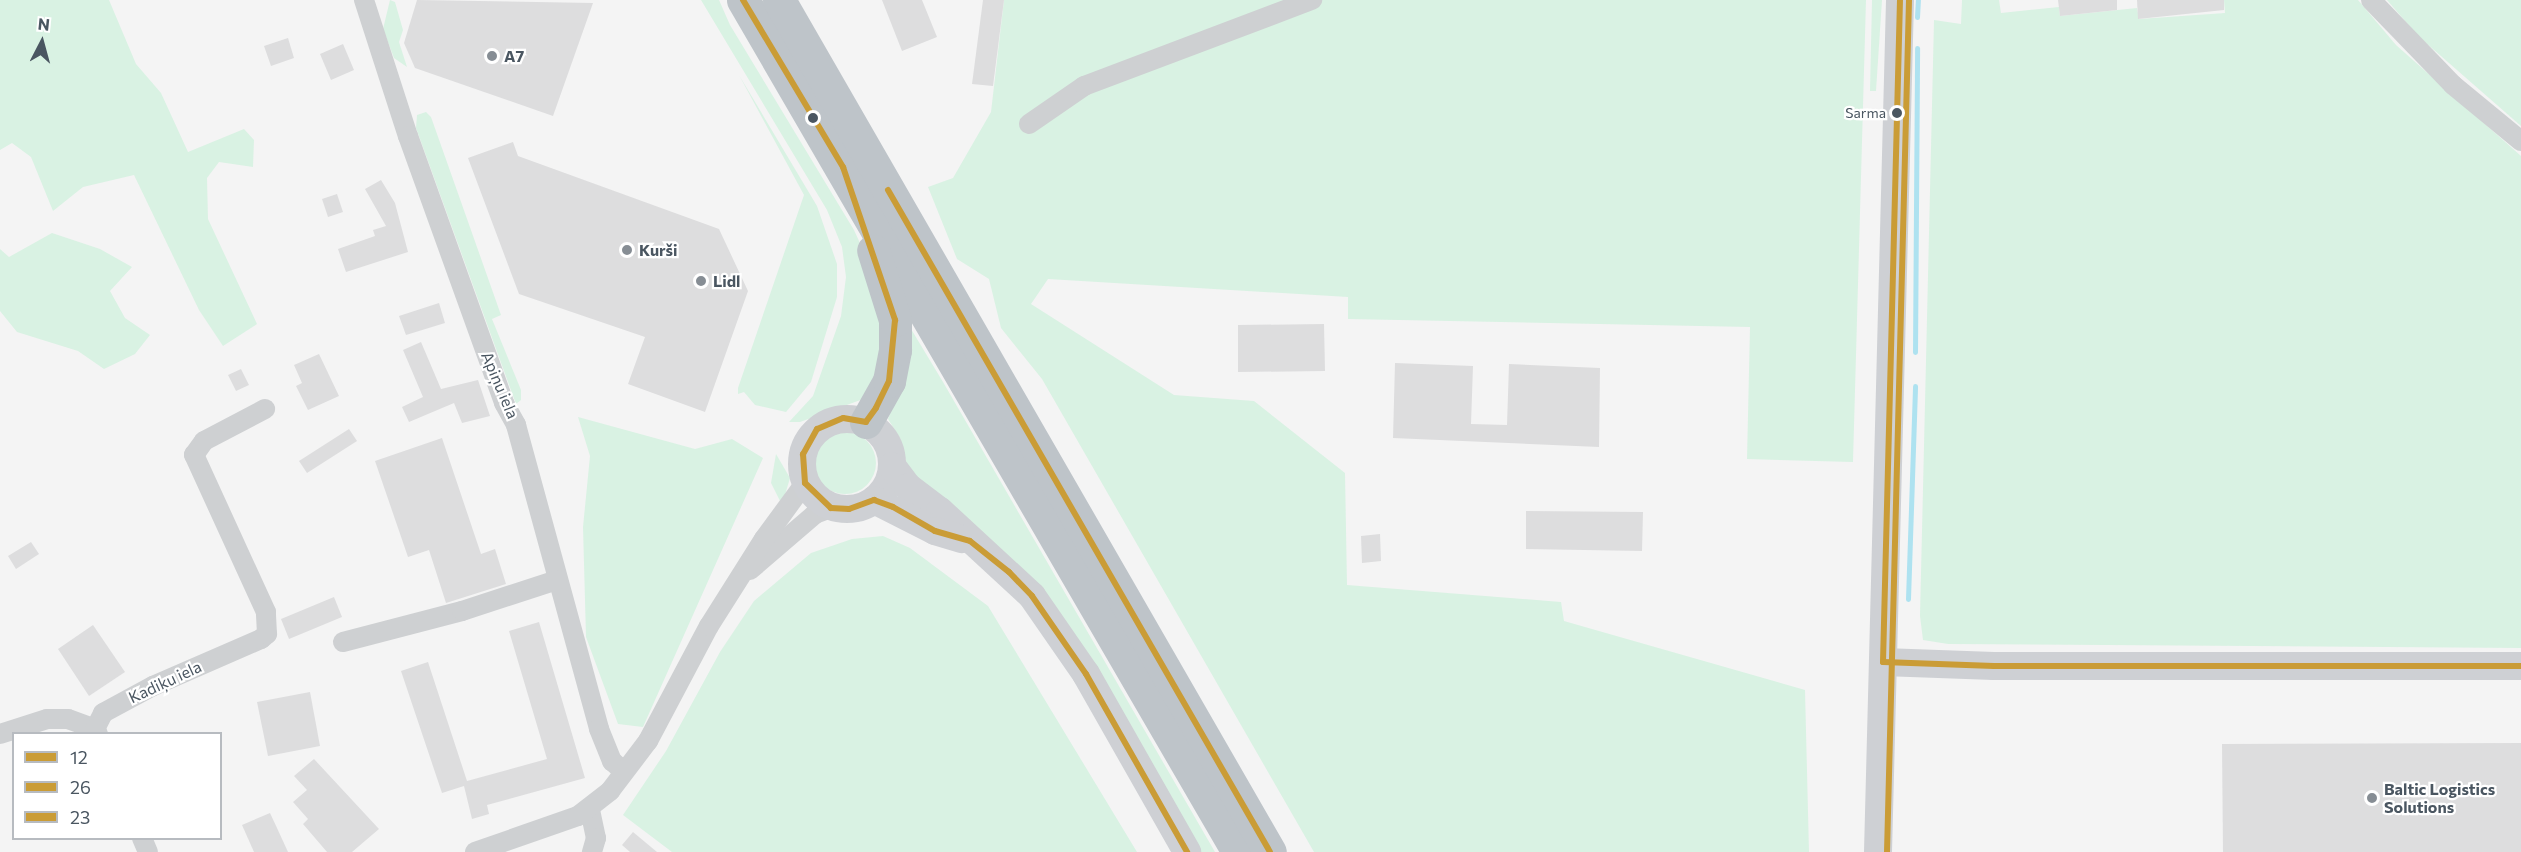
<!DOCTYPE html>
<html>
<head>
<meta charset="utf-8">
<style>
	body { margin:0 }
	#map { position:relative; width:2521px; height:852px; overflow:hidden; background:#f4f4f4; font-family:Commissioner,sans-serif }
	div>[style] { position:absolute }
	.green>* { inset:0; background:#d9f2e3 }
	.round { border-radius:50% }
	.stream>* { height:5px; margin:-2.5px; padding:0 2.5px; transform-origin:2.5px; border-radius:2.5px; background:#aee2f0 }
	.building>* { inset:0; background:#ddddde }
	.street>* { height:20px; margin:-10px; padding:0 10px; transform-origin:10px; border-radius:10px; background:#ced0d2 }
	.secondary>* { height:28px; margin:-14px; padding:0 14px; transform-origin:14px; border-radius:14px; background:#ced0d4 }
	.secondary>.ring { margin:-14px; padding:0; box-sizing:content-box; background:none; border:28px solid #ced0d4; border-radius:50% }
	.highway>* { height:33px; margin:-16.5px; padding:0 16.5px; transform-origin:16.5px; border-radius:16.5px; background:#bec4c9 }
	.bus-1>* { height:6px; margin:-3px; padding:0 3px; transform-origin:3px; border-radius:3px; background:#ca9c36 }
	.bus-2>* { height:6px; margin:-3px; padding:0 3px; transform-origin:3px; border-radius:3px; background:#ca9c36 }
	.bus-3>* { height:6px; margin:-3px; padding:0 3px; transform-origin:3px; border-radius:3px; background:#ca9c36 }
	.dots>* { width:16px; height:16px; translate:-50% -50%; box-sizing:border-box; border:3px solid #fff; border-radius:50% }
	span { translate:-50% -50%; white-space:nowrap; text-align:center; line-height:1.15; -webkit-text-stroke:4.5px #fff; paint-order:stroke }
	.bus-label { font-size:14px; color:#4a5661 }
	.right { translate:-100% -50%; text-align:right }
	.poi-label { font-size:16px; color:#4a5661; font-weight:700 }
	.left { translate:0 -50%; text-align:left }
	.street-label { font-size:16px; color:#4a5661 }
	.legend { position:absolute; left:12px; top:732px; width:210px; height:108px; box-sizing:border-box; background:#fff; border:2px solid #b7bbc0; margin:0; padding:8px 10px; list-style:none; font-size:18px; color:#4a5661 }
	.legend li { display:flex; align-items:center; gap:12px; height:30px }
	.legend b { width:30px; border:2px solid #b7bbc0 }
	.north { position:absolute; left:12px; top:12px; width:60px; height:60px; -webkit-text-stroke:4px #fff; paint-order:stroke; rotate:6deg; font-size:16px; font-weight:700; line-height:24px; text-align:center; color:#4a5661 }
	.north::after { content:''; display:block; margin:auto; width:21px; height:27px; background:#4a5661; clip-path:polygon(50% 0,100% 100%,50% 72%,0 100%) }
</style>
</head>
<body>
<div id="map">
	<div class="green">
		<i style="clip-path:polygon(0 0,109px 0,136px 64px,161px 93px,188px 152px,244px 129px,254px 140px,253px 167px,219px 162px,207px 178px,208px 219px,257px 324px,223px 346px,199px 310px,134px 175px,83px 187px,53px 211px,31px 157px,12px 143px,0 150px)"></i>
		<i style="clip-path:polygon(390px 0,395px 2px,403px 30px,399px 42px,407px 67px,394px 58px,383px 29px)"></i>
		<i style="clip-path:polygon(701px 0,719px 0,730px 25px,854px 230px,869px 263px,884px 350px,866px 398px,800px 422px,789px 422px,813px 396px,841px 316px,846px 277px,842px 247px,827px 210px)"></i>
		<i style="clip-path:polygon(1004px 0,1866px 0,1853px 462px,1747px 459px,1750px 327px,1348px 319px,1348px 297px,1048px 279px,1031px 304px,1174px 395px,1254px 401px,1345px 473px,1347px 585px,1561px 602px,1564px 621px,1805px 690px,1809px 852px,1314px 852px,1042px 379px,1001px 328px,989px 279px,957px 259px,928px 187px,953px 178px,991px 112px)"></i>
		<i style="clip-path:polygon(1872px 0,1882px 0,1876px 91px,1870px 91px)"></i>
		<i style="clip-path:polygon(1962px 0,1999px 0,2001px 13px,2059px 7px,2060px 16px,2137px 8px,2139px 19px,2225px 13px,2224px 0,2358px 0,2396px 45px,2521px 156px,2521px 648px,1948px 644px,1923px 640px,1920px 616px,1934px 20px,1961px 24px)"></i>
		<i style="clip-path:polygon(2387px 0,2521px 0,2521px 126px,2418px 36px)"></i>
		<i style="clip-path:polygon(739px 75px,817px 206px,837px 264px,837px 297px,811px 382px,786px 412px,755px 405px,744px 392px,738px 394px,738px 388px,804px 195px)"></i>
		<i style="clip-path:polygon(426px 112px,431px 117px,501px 315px,492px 319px,521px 390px,521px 400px,516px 404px,416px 128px,417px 115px)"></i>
		<i style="clip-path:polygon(52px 233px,100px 249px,132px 267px,110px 291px,125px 318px,150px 335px,135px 354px,104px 369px,78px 351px,17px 332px,0 311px,0 249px,9px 257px)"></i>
		<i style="clip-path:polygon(908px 324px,943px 382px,1215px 852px,1196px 852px,1053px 605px,919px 484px,907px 465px,900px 438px,888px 419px,903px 379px)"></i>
		<i style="clip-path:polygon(578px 417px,695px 449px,732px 439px,763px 458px,643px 727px,618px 724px,586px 637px,583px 527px,590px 456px)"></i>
		<i class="round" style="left:814px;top:432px;width:62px;height:62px"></i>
		<i style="clip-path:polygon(776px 454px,790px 478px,782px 505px,771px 483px)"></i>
		<i style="clip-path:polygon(883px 536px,910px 548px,988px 606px,1137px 852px,672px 852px,623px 815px,666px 751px,720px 652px,754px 601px,811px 553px,852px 539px)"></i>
	</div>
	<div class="stream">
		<i style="left:1917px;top:17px;width:17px;rotate:-87deg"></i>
		<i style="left:1915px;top:352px;width:304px;rotate:-89.6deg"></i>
		<i style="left:1908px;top:599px;width:213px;rotate:-88.1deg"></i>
	</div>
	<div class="building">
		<i style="clip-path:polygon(417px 0,593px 3px,553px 116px,415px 68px,404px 43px)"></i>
		<i style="clip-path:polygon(882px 0,922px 0,937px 37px,902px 51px)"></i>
		<i style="clip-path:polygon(983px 0,1004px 0,993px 86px,972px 84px)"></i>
		<i style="clip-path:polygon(2058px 0,2117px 0,2117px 10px,2060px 16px)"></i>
		<i style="clip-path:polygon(2137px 0,2224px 0,2224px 10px,2138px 19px)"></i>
		<i style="clip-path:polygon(288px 38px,294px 58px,271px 66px,264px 46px)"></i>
		<i style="clip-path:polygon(343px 44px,354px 70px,331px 80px,320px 54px)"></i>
		<i style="clip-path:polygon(513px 142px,518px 156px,719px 229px,748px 291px,705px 412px,628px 384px,645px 337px,519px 294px,468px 158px)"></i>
		<i style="clip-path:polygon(381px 180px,395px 203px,408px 252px,346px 272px,338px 249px,375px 236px,373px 230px,386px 226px,365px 189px)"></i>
		<i style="clip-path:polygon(337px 194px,343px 212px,328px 217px,322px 199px)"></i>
		<i style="clip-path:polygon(439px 303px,445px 323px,406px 335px,399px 316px)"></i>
		<i style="clip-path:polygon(1324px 324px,1325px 371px,1238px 372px,1238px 325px)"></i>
		<i style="clip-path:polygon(421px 342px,441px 389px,478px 380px,490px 416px,462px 423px,454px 403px,409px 422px,402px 407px,423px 397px,403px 350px)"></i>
		<i style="clip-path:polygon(319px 354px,339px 396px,308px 410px,296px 386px,302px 383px,294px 365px)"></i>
		<i style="clip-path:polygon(1395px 363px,1473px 366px,1471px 424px,1507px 425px,1509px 364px,1600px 368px,1599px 447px,1393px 438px)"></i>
		<i style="clip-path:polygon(241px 369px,249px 385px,236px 391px,228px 375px)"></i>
		<i style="clip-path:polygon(349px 429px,357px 441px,307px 473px,299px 461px)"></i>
		<i style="clip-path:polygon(442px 438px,481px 554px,495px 549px,506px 584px,446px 603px,429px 550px,408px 557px,375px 461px)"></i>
		<i style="clip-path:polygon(1526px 511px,1643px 512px,1642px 551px,1526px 549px)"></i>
		<i style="clip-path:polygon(1380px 534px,1381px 561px,1362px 563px,1361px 536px)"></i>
		<i style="clip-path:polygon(31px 542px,39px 554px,16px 569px,8px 556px)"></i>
		<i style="clip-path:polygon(334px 597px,342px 617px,289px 639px,281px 619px)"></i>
		<i style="clip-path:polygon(539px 622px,585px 778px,487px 805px,489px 814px,472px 819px,464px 786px,442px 793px,401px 671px,428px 662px,467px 781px,547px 759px,509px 631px)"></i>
		<i style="clip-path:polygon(93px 625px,125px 672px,89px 696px,58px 649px)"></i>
		<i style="clip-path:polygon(310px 692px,320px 746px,268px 756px,257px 702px)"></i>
		<i style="clip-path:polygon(2521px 743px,2521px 852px,2223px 852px,2222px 744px)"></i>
		<i style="clip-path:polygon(314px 759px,379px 829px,352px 852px,327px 852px,303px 824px,308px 819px,293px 802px,307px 790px,294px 776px)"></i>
		<i style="clip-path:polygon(270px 813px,277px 828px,288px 852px,254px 852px,242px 825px)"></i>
		<i style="clip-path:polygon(633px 832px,657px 852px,630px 852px,622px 845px)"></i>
	</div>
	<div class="street">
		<i style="left:364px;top:0;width:143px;rotate:72.1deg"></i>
		<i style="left:408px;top:136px;width:284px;rotate:70.2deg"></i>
		<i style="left:504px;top:403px;width:25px;rotate:61deg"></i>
		<i style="left:516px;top:425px;width:315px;rotate:74.7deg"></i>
		<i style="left:599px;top:729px;width:35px;rotate:68deg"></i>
		<i style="left:612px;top:761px;width:15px;rotate:42deg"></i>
		<i style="left:2371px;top:0;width:118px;rotate:46deg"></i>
		<i style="left:2453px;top:85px;width:88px;rotate:39.5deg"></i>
		<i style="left:1029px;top:124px;width:67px;rotate:-34.6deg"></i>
		<i style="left:1084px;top:86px;width:244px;rotate:-20.7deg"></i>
		<i style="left:750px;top:570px;width:86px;rotate:-40.7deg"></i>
		<i style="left:815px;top:514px;width:17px;rotate:-21deg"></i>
		<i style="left:343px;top:642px;width:123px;rotate:-14.6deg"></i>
		<i style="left:462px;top:611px;width:100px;rotate:-18.1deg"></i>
		<i style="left:95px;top:729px;width:18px;rotate:-63deg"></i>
		<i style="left:103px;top:713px;width:57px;rotate:-28.4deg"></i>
		<i style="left:153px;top:686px;width:118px;rotate:-23.5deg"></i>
		<i style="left:261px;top:639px;width:8px;rotate:-40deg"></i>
		<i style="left:267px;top:634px;width:22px;rotate:-93deg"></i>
		<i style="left:266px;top:612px;width:173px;rotate:-114.6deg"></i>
		<i style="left:194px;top:455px;width:17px;rotate:-54deg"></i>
		<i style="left:204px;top:441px;width:69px;rotate:-27.7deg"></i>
		<i style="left:0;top:734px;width:49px;rotate:-17.7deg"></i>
		<i style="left:47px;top:719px;width:21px"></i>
		<i style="left:68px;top:719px;width:29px;rotate:20deg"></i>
		<i style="left:95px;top:729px;width:6px;rotate:59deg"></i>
		<i style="left:590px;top:810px;width:29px;rotate:78deg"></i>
		<i style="left:596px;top:838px;width:15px;rotate:106deg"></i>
		<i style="left:142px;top:838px;width:15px;rotate:67deg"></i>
		<i style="left:475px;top:852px;width:109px;rotate:-19.3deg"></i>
		<i style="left:578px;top:816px;width:41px;rotate:-38deg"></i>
		<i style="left:610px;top:791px;width:63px;rotate:-52.8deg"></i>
		<i style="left:648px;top:741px;width:130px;rotate:-62.1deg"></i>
		<i style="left:709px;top:626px;width:103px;rotate:-57.7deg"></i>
		<i style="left:764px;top:539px;width:69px;rotate:-53.8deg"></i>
	</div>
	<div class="secondary">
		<i class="ring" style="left:802px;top:419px;width:62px;height:62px"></i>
		<i style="left:892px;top:466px;width:26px;rotate:53deg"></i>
		<i style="left:908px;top:487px;width:40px;rotate:37deg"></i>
		<i style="left:940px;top:511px;width:125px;rotate:42.7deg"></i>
		<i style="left:1032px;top:596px;width:95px;rotate:55.3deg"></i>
		<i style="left:1086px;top:674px;width:205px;rotate:60.4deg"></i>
		<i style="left:874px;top:500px;width:68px;rotate:26.9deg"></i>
		<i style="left:935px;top:531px;width:28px;rotate:17deg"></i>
		<i style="left:1883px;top:662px;width:111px;rotate:2.1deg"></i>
		<i style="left:1994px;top:666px;width:527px"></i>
		<i style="left:1878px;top:852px;width:852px;rotate:-88.52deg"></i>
	</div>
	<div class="highway">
		<i style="left:743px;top:0;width:985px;rotate:59.84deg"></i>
		<i style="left:779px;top:0;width:983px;rotate:60.05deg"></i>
		<i style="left:866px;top:422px;width:47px;rotate:-60.7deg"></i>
		<i style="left:889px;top:381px;width:32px;rotate:-79deg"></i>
		<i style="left:895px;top:350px;width:30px;rotate:-90deg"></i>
		<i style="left:895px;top:320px;width:73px;rotate:-107.4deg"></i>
	</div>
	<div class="bus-1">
		<i style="left:1883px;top:662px;width:662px;rotate:-88.53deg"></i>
		<i style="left:1883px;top:662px;width:111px;rotate:2.1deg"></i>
		<i style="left:1994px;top:666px;width:527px"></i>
	</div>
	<div class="bus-2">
		<i style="left:743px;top:0;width:195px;rotate:59.1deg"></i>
		<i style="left:843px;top:167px;width:162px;rotate:71.2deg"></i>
		<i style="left:895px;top:320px;width:61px;rotate:95.6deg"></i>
		<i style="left:889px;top:381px;width:30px;rotate:116deg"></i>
		<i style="left:876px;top:408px;width:17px;rotate:126deg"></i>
		<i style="left:866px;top:422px;width:23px;rotate:-170deg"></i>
		<i style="left:843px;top:418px;width:28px;rotate:157deg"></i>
		<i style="left:817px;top:429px;width:29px;rotate:119deg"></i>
		<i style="left:803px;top:454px;width:29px;rotate:86deg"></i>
		<i style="left:805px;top:483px;width:36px;rotate:44deg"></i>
		<i style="left:831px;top:508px;width:18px;rotate:3deg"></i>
		<i style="left:849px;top:509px;width:27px;rotate:-20deg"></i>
		<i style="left:874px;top:500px;width:20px;rotate:20deg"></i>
		<i style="left:893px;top:507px;width:48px;rotate:29.7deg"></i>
		<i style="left:935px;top:531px;width:36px;rotate:16deg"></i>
		<i style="left:970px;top:541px;width:50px;rotate:38.5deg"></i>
		<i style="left:1009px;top:572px;width:33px;rotate:46deg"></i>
		<i style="left:1032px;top:596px;width:95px;rotate:55.3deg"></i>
		<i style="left:1086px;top:674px;width:205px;rotate:60.4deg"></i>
		<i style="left:888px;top:190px;width:764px;rotate:60.01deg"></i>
	</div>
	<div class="bus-3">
		<i style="left:1887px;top:852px;width:852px;rotate:-88.52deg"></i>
	</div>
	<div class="dots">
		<i style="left:492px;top:56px;background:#868d94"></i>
		<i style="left:1897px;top:113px;background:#4a5661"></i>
		<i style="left:813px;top:118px;background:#4a5661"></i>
		<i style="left:627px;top:250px;background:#868d94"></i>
		<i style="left:701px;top:281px;background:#868d94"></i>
		<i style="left:2372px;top:798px;background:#868d94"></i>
	</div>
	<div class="bus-label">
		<span class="right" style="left:1886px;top:113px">Sarma</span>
	</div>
	<div class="poi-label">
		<span class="left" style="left:504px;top:56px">A7</span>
		<span class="left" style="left:639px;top:250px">Kurši</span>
		<span class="left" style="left:713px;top:281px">Lidl</span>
		<span class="left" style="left:2384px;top:798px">Baltic Logistics<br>Solutions</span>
	</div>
	<div class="street-label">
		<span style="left:500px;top:385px;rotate:67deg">Apiņu iela</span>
		<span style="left:165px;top:682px;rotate:-25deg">Kadiķu iela</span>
	</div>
	<ul class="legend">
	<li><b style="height:8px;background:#ca9c36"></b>12</li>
	<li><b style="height:8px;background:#ca9c36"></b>26</li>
	<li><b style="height:8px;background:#ca9c36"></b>23</li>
	</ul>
	<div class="north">N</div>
</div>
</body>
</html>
